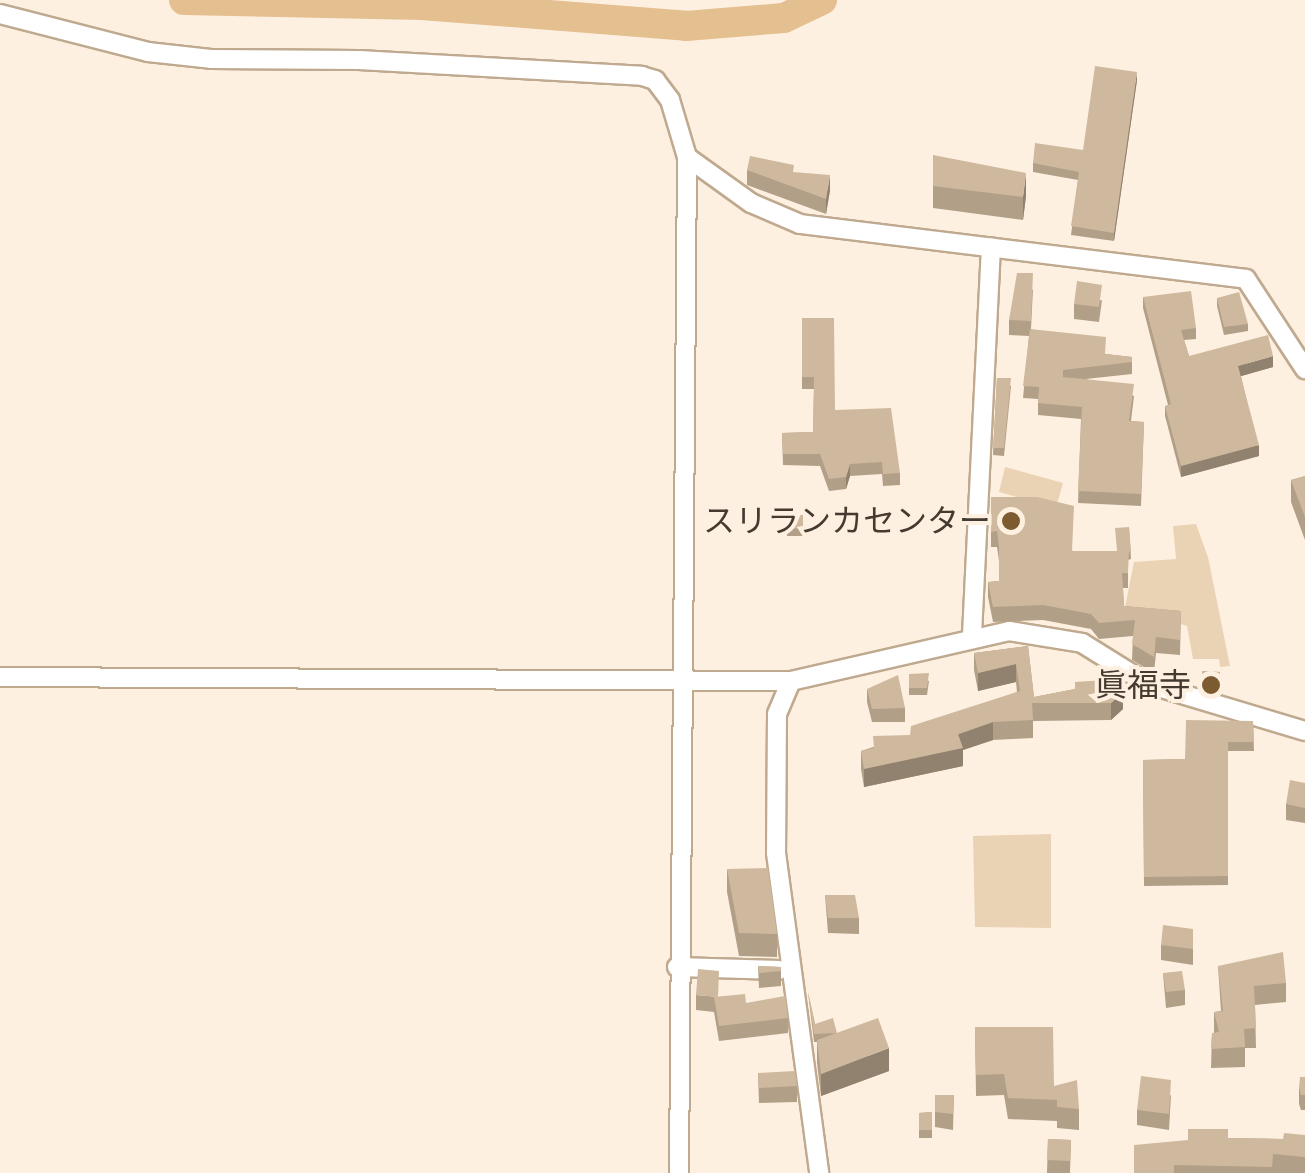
<!DOCTYPE html>
<html>
<head>
<meta charset="utf-8">
<style>
	body { margin:0 }
	#map { position:relative; width:1305px; height:1173px; overflow:hidden; background:#fef0e0; font-family:"Space Grotesk","Noto Sans JP",sans-serif }
	div>[style] { position:absolute }
	.green>* { inset:0; background:#ead2b5 }
	.river>* { height:30px; margin:-15px; padding:0 15px; transform-origin:15px; border-radius:15px; background:#e4bf90 }
	.roads { filter:drop-shadow(2px 0 #bfa98f) drop-shadow(-2px 0 #bfa98f) drop-shadow(0 2px #bfa98f) drop-shadow(0 -2px #bfa98f) }
	.street>* { height:18px; margin:-9px; padding:0 9px; transform-origin:9px; border-radius:9px; background:#fff }
	.wall>* { inset:0; background:#b29f88 }
	.shaded-wall>* { inset:0; background:#91826f }
	.building>* { inset:0; background:#cfb99e }
	.dots>* { width:28px; height:28px; translate:-50% -50%; box-sizing:border-box; border:5px solid #fef0e0; border-radius:50% }
	span { translate:-50% -50%; white-space:nowrap; text-align:center; line-height:1.15; -webkit-text-stroke:8px #fef0e0; paint-order:stroke }
	.poi-label { font-size:32px; color:#443a2f }
	.right { translate:-100% -50%; text-align:right }
</style>
</head>
<body>
<div id="map">
	<div class="green">
		<i style="clip-path:polygon(1005px 467px,1063px 483px,1056px 508px,999px 492px)"></i>
		<i style="clip-path:polygon(1196px 524px,1208px 557px,1230px 666px,1220px 667px,1219px 659px,1193px 659px,1187px 626px,1125px 607px,1134px 562px,1176px 559px,1173px 526px)"></i>
		<i style="clip-path:polygon(1051px 834px,1051px 928px,975px 927px,973px 836px)"></i>
	</div>
	<div class="river">
		<i style="left:184px;top:0;width:238px;rotate:1.2deg"></i>
		<i style="left:422px;top:5px;width:265px;rotate:4.5deg"></i>
		<i style="left:686px;top:26px;width:98px;rotate:-4.7deg"></i>
		<i style="left:784px;top:18px;width:42px;rotate:-25.3deg"></i>
	</div>
	<div class="roads">
		<div class="street">
			<i style="left:0;top:14px;width:153px;rotate:14.4deg"></i>
			<i style="left:148px;top:52px;width:63px;rotate:6.3deg"></i>
			<i style="left:211px;top:59px;width:148px;rotate:0.4deg"></i>
			<i style="left:359px;top:60px;width:283px;rotate:3.2deg"></i>
			<i style="left:642px;top:76px;width:14px;rotate:17deg"></i>
			<i style="left:655px;top:80px;width:25px;rotate:53deg"></i>
			<i style="left:670px;top:100px;width:59px;rotate:73.4deg"></i>
			<i style="left:687px;top:157px;width:1016px;rotate:90.45deg"></i>
			<i style="left:687px;top:157px;width:79px;rotate:35.7deg"></i>
			<i style="left:751px;top:203px;width:53px;rotate:23.2deg"></i>
			<i style="left:800px;top:224px;width:449px;rotate:7deg"></i>
			<i style="left:1246px;top:279px;width:108px;rotate:56.8deg"></i>
			<i style="left:972px;top:635px;width:388px;rotate:-87.2deg"></i>
			<i style="left:0;top:677px;width:791px;rotate:0.29deg"></i>
			<i style="left:791px;top:681px;width:224px;rotate:-12.9deg"></i>
			<i style="left:1009px;top:631px;width:74px;rotate:9.3deg"></i>
			<i style="left:1082px;top:643px;width:78px;rotate:31.8deg"></i>
			<i style="left:1148px;top:684px;width:164px;rotate:16.7deg"></i>
			<i style="left:791px;top:681px;width:36px;rotate:113deg"></i>
			<i style="left:777px;top:714px;width:139px;rotate:90.4deg"></i>
			<i style="left:776px;top:853px;width:323px;rotate:82.3deg"></i>
			<i style="left:677px;top:967px;width:102px;rotate:1.7deg"></i>
		</div>
	</div>
	<div class="wall">
		<i style="clip-path:polygon(1137px 80px,1114px 241px,1071px 235px,1078px 180px,1033px 172px,1033px 163px,1083px 150px)"></i>
		<i style="clip-path:polygon(933px 155px,1026px 196px,1023px 220px,933px 208px)"></i>
		<i style="clip-path:polygon(747px 170px,830px 190px,826px 214px,747px 185px)"></i>
		<i style="clip-path:polygon(1033px 289px,1031px 329px,1106px 354px,1132px 357px,1132px 374px,1086px 379px,1134px 396px,1131px 421px,1144px 422px,1141px 506px,1078px 503px,1081px 419px,1038px 415px,1038px 399px,1023px 398px,1029px 336px,1009px 335px,1009px 320px)"></i>
		<i style="clip-path:polygon(1143px 297px,1196px 328px,1196px 339px,1184px 340px,1189px 356px,1273px 367px,1241px 376px,1259px 456px,1181px 477px,1165px 416px,1165px 406px,1168px 405px,1143px 308px)"></i>
		<i style="clip-path:polygon(1217px 298px,1248px 324px,1248px 331px,1224px 335px,1217px 306px)"></i>
		<i style="clip-path:polygon(1102px 300px,1099px 322px,1074px 319px,1074px 304px)"></i>
		<i style="clip-path:polygon(802px 318px,835px 410px,900px 473px,900px 485px,883px 486px,882px 474px,850px 476px,846px 489px,829px 491px,820px 466px,783px 465px,782px 433px,813px 432px,814px 389px,802px 389px)"></i>
		<i style="clip-path:polygon(997px 378px,1011px 386px,1004px 456px,993px 455px)"></i>
		<i style="clip-path:polygon(1305px 476px,1305px 540px,1291px 502px,1291px 480px)"></i>
		<i style="clip-path:polygon(991px 497px,1073px 551px,1117px 551px,1129px 527px,1131px 559px,1128px 560px,1128px 588px,1123px 588px,1124px 606px,1181px 611px,1180px 655px,1156px 653px,1154px 673px,1132px 660px,1133px 636px,1099px 639px,1091px 629px,1043px 620px,993px 622px,988px 597px,988px 582px,999px 581px,999px 561px,997px 547px,991px 547px)"></i>
		<i style="clip-path:polygon(786px 515px,803px 515px,803px 536px,787px 536px)"></i>
		<i style="clip-path:polygon(1028px 646px,1034px 697px,1075px 689px,1075px 682px,1123px 709px,1111px 720px,1033px 721px,1033px 738px,993px 740px,963px 750px,963px 766px,864px 787px,861px 769px,861px 751px,910px 735px,1017px 692px,1016px 682px,978px 691px,974px 670px,974px 653px)"></i>
		<i style="clip-path:polygon(1202px 671px,1220px 672px,1219px 692px,1202px 687px)"></i>
		<i style="clip-path:polygon(909px 674px,929px 681px,927px 695px,909px 695px)"></i>
		<i style="clip-path:polygon(867px 689px,905px 708px,905px 722px,872px 722px,867px 702px)"></i>
		<i style="clip-path:polygon(1253px 721px,1254px 751px,1228px 751px,1228px 885px,1144px 886px,1143px 760px,1185px 759px)"></i>
		<i style="clip-path:polygon(1305px 783px,1305px 823px,1286px 820px,1286px 804px)"></i>
		<i style="clip-path:polygon(727px 869px,777px 934px,777px 957px,739px 956px,727px 892px)"></i>
		<i style="clip-path:polygon(825px 895px,859px 918px,859px 934px,828px 933px)"></i>
		<i style="clip-path:polygon(1193px 929px,1193px 965px,1161px 960px,1161px 945px)"></i>
		<i style="clip-path:polygon(758px 966px,781px 967px,781px 986px,759px 988px)"></i>
		<i style="clip-path:polygon(1218px 966px,1286px 983px,1286px 1002px,1255px 1005px,1256px 1048px,1245px 1048px,1245px 1067px,1211px 1068px,1212px 1033px,1214px 1033px,1214px 1012px,1221px 1011px)"></i>
		<i style="clip-path:polygon(1163px 973px,1185px 990px,1185px 1005px,1166px 1008px)"></i>
		<i style="clip-path:polygon(808px 992px,815px 1024px,837px 1033px,889px 1071px,821px 1096px,817px 1063px,817px 1042px,814px 1042px)"></i>
		<i style="clip-path:polygon(696px 995px,719px 997px,746px 1003px,788px 1018px,788px 1033px,719px 1041px,714px 1012px,696px 1010px)"></i>
		<i style="clip-path:polygon(975px 1027px,1054px 1086px,1079px 1109px,1079px 1130px,1057px 1128px,1057px 1121px,1008px 1119px,1004px 1095px,976px 1096px)"></i>
		<i style="clip-path:polygon(758px 1073px,797px 1086px,797px 1102px,759px 1103px)"></i>
		<i style="clip-path:polygon(1305px 1077px,1305px 1110px,1301px 1110px,1299px 1104px,1299px 1088px)"></i>
		<i style="clip-path:polygon(935px 1095px,954px 1095px,953px 1130px,935px 1127px)"></i>
		<i style="clip-path:polygon(1171px 1095px,1169px 1130px,1137px 1125px,1137px 1110px)"></i>
		<i style="clip-path:polygon(932px 1112px,932px 1138px,919px 1138px,919px 1113px)"></i>
		<i style="clip-path:polygon(1305px 1135px,1305px 1173px,1134px 1173px,1228px 1138px,1283px 1139px)"></i>
		<i style="clip-path:polygon(1048px 1139px,1071px 1140px,1070px 1173px,1047px 1173px)"></i>
	</div>
	<div class="shaded-wall">
		<i style="clip-path:polygon(1137px 72px,1137px 80px,1114px 241px,1114px 233px)"></i>
		<i style="clip-path:polygon(1026px 173px,1026px 196px,1023px 220px,1023px 197px)"></i>
		<i style="clip-path:polygon(830px 175px,830px 190px,826px 214px,826px 199px)"></i>
		<i style="clip-path:polygon(1273px 356px,1273px 367px,1238px 377px,1238px 366px)"></i>
		<i style="clip-path:polygon(1259px 445px,1259px 456px,1181px 477px,1181px 466px)"></i>
		<i style="clip-path:polygon(850px 464px,850px 476px,846px 489px,846px 477px)"></i>
		<i style="clip-path:polygon(1016px 664px,1016px 682px,978px 691px,978px 673px)"></i>
		<i style="clip-path:polygon(1123px 691px,1123px 709px,1111px 720px,1111px 703px)"></i>
		<i style="clip-path:polygon(993px 722px,993px 740px,963px 750px,963px 766px,864px 787px,864px 769px)"></i>
		<i style="clip-path:polygon(889px 1048px,889px 1071px,821px 1096px,821px 1074px)"></i>
	</div>
	<div class="building">
		<i style="clip-path:polygon(1095px 66px,1137px 72px,1114px 233px,1071px 226px,1079px 172px,1033px 163px,1035px 143px,1083px 150px)"></i>
		<i style="clip-path:polygon(933px 155px,1026px 173px,1023px 197px,933px 186px)"></i>
		<i style="clip-path:polygon(750px 156px,794px 165px,793px 172px,830px 175px,826px 199px,747px 170px)"></i>
		<i style="clip-path:polygon(1017px 273px,1033px 273px,1031px 321px,1009px 320px)"></i>
		<i style="clip-path:polygon(1077px 281px,1102px 285px,1099px 307px,1074px 304px)"></i>
		<i style="clip-path:polygon(1191px 291px,1196px 328px,1181px 330px,1189px 356px,1268px 335px,1273px 356px,1238px 366px,1259px 445px,1181px 466px,1165px 406px,1171px 404px,1143px 297px)"></i>
		<i style="clip-path:polygon(1239px 292px,1248px 324px,1224px 327px,1217px 298px)"></i>
		<i style="clip-path:polygon(802px 318px,834px 318px,835px 410px,891px 408px,900px 473px,883px 474px,882px 462px,850px 464px,846px 477px,829px 479px,820px 454px,783px 454px,782px 433px,813px 432px,814px 377px,802px 377px)"></i>
		<i style="clip-path:polygon(1030px 329px,1106px 337px,1105px 354px,1132px 357px,1132px 362px,1063px 370px,1063px 377px,1134px 384px,1129px 421px,1144px 422px,1141px 494px,1078px 491px,1082px 407px,1038px 403px,1039px 387px,1023px 386px)"></i>
		<i style="clip-path:polygon(997px 378px,1011px 378px,1004px 448px,993px 448px)"></i>
		<i style="clip-path:polygon(1305px 476px,1305px 517px,1291px 480px)"></i>
		<i style="clip-path:polygon(991px 497px,1037px 497px,1074px 506px,1072px 551px,1129px 551px,1128px 573px,1122px 573px,1124px 606px,1181px 611px,1180px 640px,1156px 637px,1154px 657px,1132px 644px,1135px 620px,1099px 623px,1091px 614px,1043px 605px,993px 607px,988px 582px,999px 581px,999px 546px,997px 531px,991px 532px)"></i>
		<i style="clip-path:polygon(786px 515px,803px 515px,803px 528px,787px 529px)"></i>
		<i style="clip-path:polygon(1129px 527px,1131px 552px,1117px 551px,1115px 528px)"></i>
		<i style="clip-path:polygon(1028px 646px,1034px 697px,1075px 689px,1075px 682px,1120px 679px,1123px 691px,1111px 703px,1032px 703px,1033px 720px,993px 722px,958px 734px,963px 748px,864px 769px,861px 751px,874px 748px,873px 736px,910px 735px,911px 726px,1020px 691px,1016px 664px,978px 673px,974px 653px)"></i>
		<i style="clip-path:polygon(1202px 671px,1220px 672px,1219px 685px,1202px 679px)"></i>
		<i style="clip-path:polygon(929px 673px,927px 688px,909px 688px,909px 674px)"></i>
		<i style="clip-path:polygon(898px 675px,905px 708px,872px 709px,867px 689px)"></i>
		<i style="clip-path:polygon(1186px 720px,1253px 721px,1254px 742px,1228px 742px,1228px 876px,1144px 877px,1143px 760px,1185px 759px)"></i>
		<i style="clip-path:polygon(1290px 780px,1305px 783px,1305px 808px,1286px 804px)"></i>
		<i style="clip-path:polygon(768px 868px,777px 934px,739px 933px,727px 869px)"></i>
		<i style="clip-path:polygon(825px 895px,855px 895px,859px 918px,828px 918px)"></i>
		<i style="clip-path:polygon(1163px 925px,1193px 929px,1193px 949px,1161px 945px)"></i>
		<i style="clip-path:polygon(1283px 952px,1286px 983px,1254px 986px,1256px 1028px,1244px 1029px,1245px 1047px,1211px 1049px,1212px 1033px,1219px 1032px,1214px 1012px,1223px 1011px,1218px 966px)"></i>
		<i style="clip-path:polygon(758px 966px,781px 967px,781px 971px,759px 973px)"></i>
		<i style="clip-path:polygon(698px 969px,719px 971px,718px 997px,696px 995px)"></i>
		<i style="clip-path:polygon(1182px 971px,1185px 990px,1166px 992px,1163px 973px)"></i>
		<i style="clip-path:polygon(808px 992px,815px 1024px,833px 1018px,837px 1033px,814px 1034px)"></i>
		<i style="clip-path:polygon(745px 994px,746px 1003px,785px 996px,788px 1018px,719px 1026px,714px 997px)"></i>
		<i style="clip-path:polygon(878px 1018px,889px 1048px,821px 1074px,817px 1040px)"></i>
		<i style="clip-path:polygon(975px 1027px,1053px 1027px,1054px 1086px,1077px 1080px,1079px 1109px,1057px 1107px,1057px 1100px,1008px 1098px,1004px 1074px,976px 1075px)"></i>
		<i style="clip-path:polygon(795px 1071px,797px 1086px,759px 1088px,758px 1073px)"></i>
		<i style="clip-path:polygon(1141px 1076px,1171px 1080px,1169px 1114px,1137px 1110px)"></i>
		<i style="clip-path:polygon(1300px 1077px,1305px 1077px,1305px 1095px,1301px 1095px,1299px 1088px)"></i>
		<i style="clip-path:polygon(935px 1095px,954px 1095px,953px 1114px,935px 1112px)"></i>
		<i style="clip-path:polygon(932px 1112px,932px 1130px,919px 1130px,919px 1113px)"></i>
		<i style="clip-path:polygon(1188px 1129px,1228px 1129px,1228px 1138px,1283px 1139px,1284px 1133px,1305px 1135px,1305px 1157px,1273px 1154px,1272px 1167px,1174px 1165px,1174px 1173px,1134px 1173px,1134px 1145px,1188px 1140px)"></i>
		<i style="clip-path:polygon(1048px 1139px,1071px 1140px,1070px 1161px,1047px 1160px)"></i>
	</div>
	<div class="dots">
		<i style="left:1011px;top:521px;background:#7c5b31"></i>
		<i style="left:1211px;top:685px;background:#7c5b31"></i>
	</div>
	<div class="poi-label">
		<span class="right" style="left:991px;top:521px">スリランカセンター</span>
		<span class="right" style="left:1191px;top:685px">眞福寺</span>
	</div>
</div>
</body>
</html>
